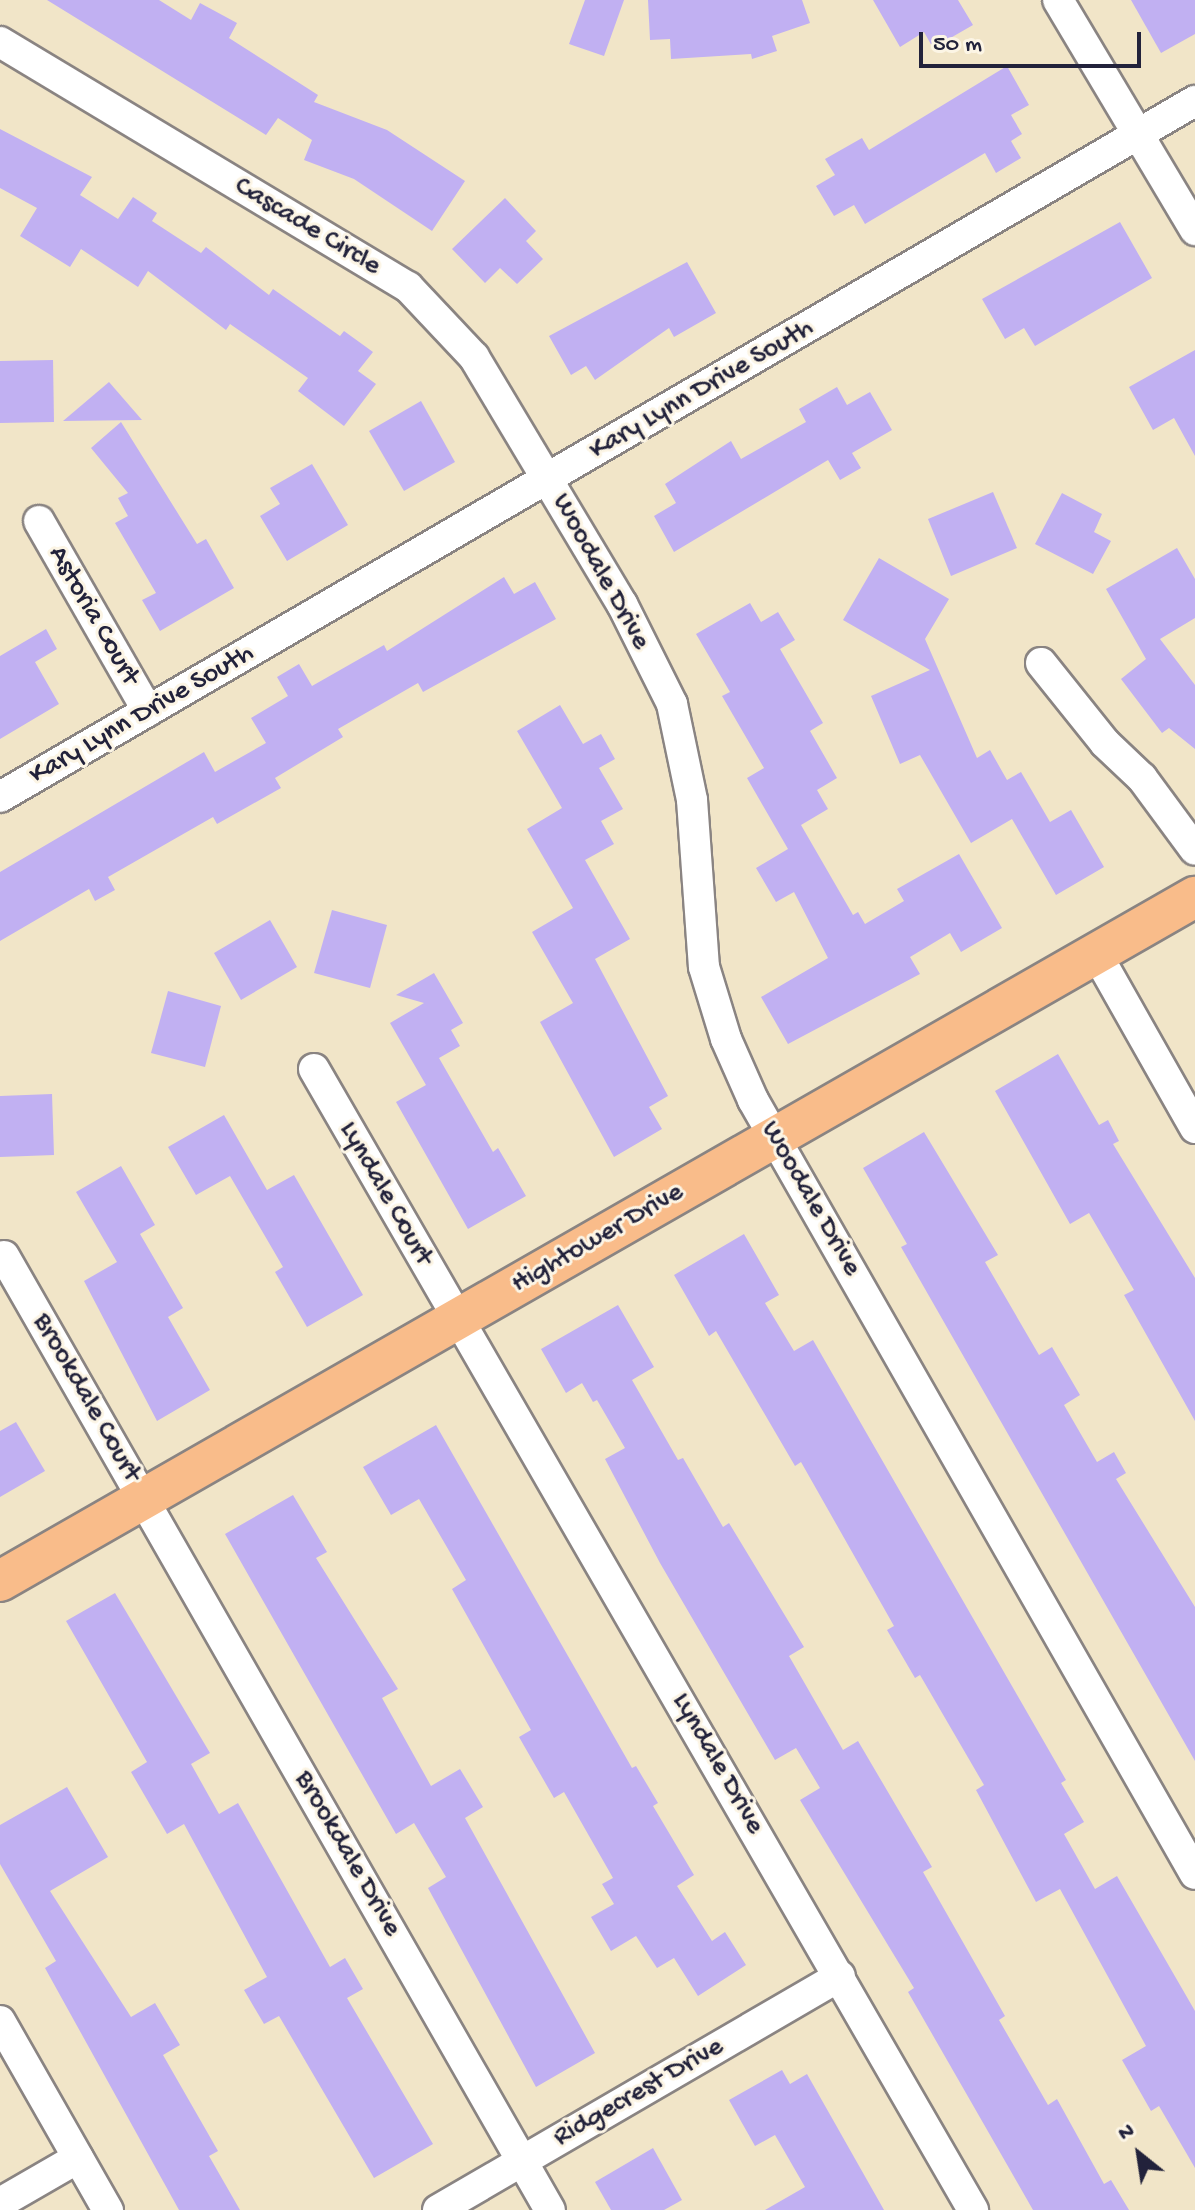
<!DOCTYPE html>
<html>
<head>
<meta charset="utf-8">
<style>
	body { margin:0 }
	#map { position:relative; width:1195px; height:2210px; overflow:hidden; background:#f1e5c8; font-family:"Gochi Hand",sans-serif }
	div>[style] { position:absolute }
	.building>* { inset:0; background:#c1b0f2 }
	.roads { filter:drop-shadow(2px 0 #8a8482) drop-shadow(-2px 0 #8a8482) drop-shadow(0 2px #8a8482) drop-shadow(0 -2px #8a8482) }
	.minor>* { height:30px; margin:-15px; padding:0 15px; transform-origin:15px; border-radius:15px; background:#fff }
	.major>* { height:40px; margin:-20px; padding:0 20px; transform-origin:20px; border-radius:20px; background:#f9bc8a }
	span { translate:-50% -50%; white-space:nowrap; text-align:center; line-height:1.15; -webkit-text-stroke:6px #fcf5e5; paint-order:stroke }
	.street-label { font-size:28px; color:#22223b }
	.north { position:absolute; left:1099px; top:2114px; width:80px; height:80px; -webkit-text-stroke:6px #fcf5e5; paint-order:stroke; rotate:330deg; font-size:22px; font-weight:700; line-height:32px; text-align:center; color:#22223b }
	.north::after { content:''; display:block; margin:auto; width:28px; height:36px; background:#22223b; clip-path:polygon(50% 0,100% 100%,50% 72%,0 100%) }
	.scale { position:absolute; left:919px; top:32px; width:222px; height:36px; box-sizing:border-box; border:4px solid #22223b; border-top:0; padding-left:10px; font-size:24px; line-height:28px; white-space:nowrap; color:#22223b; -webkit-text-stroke:6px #fcf5e5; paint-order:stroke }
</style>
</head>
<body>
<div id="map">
	<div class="building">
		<i style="clip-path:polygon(47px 0,159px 0,191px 20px,200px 3px,237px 23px,229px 38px,318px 95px,314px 102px,387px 130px,465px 181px,432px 231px,354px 179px,304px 160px,312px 140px,278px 118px,266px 135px)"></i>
		<i style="clip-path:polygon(585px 0,624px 0,604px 56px,569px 44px)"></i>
		<i style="clip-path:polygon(648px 0,802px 0,810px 23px,772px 36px,777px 51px,752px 59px,751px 54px,671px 59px,670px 39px,650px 40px)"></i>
		<i style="clip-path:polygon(873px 0,958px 0,973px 25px,933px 48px,924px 32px,900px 47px)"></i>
		<i style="clip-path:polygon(1131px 0,1195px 0,1195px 34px,1161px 53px)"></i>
		<i style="clip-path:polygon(1007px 66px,1029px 105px,1011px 115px,1022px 134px,1011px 141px,1021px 158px,996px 173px,985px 153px,865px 224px,854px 205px,834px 216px,816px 186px,835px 175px,825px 159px,862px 138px,869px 150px)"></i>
		<i style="clip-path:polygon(0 129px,92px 177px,80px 195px,118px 219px,133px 197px,157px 213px,152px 221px,201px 253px,206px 247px,269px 295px,273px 289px,340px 336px,344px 331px,373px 352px,358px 371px,376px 384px,344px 426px,298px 391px,308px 378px,230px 324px,226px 330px,148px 271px,138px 287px,81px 249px,70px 267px,20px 236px,37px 208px,0 188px)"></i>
		<i style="clip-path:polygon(505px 198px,536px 231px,526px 241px,543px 259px,517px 284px,500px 268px,485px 283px,452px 249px)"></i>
		<i style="clip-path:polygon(1120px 222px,1152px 278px,1035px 346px,1024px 328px,1005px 339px,982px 299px)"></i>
		<i style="clip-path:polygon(687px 262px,716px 313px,674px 337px,669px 328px,595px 380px,586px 366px,571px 375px,549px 336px)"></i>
		<i style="clip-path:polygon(1195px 350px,1195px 456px,1174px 418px,1153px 430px,1129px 387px)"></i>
		<i style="clip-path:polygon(53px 360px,54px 422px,0 423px,0 361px)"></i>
		<i style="clip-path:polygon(109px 382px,142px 420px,63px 421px)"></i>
		<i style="clip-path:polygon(837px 387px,847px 405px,870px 392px,892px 430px,852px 453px,861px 468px,840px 480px,828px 460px,674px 552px,654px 516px,676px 503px,665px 484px,731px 441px,741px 459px,806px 422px,799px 409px)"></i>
		<i style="clip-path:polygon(421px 401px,455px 462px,404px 491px,369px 431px)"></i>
		<i style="clip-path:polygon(121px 422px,197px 544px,206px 539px,234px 588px,160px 631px,142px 600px,156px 593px,115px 523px,128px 516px,118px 498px,128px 493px,91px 448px)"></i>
		<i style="clip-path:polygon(312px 464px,348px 525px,287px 561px,260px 516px,280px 504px,270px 488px)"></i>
		<i style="clip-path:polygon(993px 492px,1017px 548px,951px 576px,928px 519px)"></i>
		<i style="clip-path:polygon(1062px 493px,1102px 514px,1094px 532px,1111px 541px,1093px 574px,1035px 544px)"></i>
		<i style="clip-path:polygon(1177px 548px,1195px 579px,1195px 618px,1160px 639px,1195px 685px,1195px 749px,1169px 728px,1162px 733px,1121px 679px,1146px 659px,1106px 589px)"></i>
		<i style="clip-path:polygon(879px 558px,949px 599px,925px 639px,977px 758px,990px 750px,1007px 780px,1021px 772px,1050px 822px,1071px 810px,1104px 867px,1056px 895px,1012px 819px,971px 843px,920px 755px,900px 764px,871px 696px,930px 670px,843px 620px)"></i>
		<i style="clip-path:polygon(504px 577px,514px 594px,535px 582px,556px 619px,423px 692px,418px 683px,338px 729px,343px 737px,275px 778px,281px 788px,217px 824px,213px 817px,108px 877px,115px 890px,95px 901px,89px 889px,0 941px,0 872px,204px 752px,215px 772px,266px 743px,251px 718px,288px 696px,277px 677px,299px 664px,312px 686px,384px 645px,387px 651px)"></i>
		<i style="clip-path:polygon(750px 603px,761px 622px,778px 612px,795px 640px,780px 649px,823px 723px,810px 731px,837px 778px,817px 790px,828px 809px,801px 825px,853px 915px,858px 912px,865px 924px,904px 901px,897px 889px,959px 854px,1002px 928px,961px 952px,950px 933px,910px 957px,920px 974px,788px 1044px,761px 997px,828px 958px,794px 892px,776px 902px,756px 868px,788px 849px,747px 778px,764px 768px,722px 696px,730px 692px,696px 634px)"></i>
		<i style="clip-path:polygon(46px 629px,57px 649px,35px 662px,59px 704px,0 739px,0 656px)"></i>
		<i style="clip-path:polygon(560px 705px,583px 744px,601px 734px,615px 759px,599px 768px,623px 809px,601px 821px,614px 844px,585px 860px,630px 939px,595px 959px,668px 1096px,649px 1107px,662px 1129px,614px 1157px,540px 1022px,573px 1003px,532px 932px,573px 908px,527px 829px,562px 808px,517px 731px)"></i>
		<i style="clip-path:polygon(332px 910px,387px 925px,370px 988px,314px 973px)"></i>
		<i style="clip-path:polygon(270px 920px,297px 967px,241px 1000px,214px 953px)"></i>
		<i style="clip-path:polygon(434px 973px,463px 1023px,451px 1030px,460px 1046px,439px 1058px,493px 1152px,498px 1148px,526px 1196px,468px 1229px,396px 1102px,426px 1085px,390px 1023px,424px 1003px,396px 995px)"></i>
		<i style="clip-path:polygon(168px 991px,221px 1006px,205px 1067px,151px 1053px)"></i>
		<i style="clip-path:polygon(1058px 1054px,1099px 1125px,1108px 1120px,1119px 1141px,1113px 1144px,1195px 1278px,1195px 1421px,1124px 1295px,1134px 1290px,1089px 1213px,1070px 1224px,995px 1091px)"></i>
		<i style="clip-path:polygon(52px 1094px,54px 1155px,0 1157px,0 1096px)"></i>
		<i style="clip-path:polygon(224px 1115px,267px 1190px,294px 1175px,363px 1295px,307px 1327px,275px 1272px,283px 1267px,230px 1176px,196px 1195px,168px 1147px)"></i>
		<i style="clip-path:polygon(924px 1132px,998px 1255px,985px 1262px,1039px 1355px,1052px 1347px,1080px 1395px,1064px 1405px,1097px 1462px,1114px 1452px,1126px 1473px,1116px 1479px,1195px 1607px,1195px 1761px,901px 1247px,907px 1244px,863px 1168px)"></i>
		<i style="clip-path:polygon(121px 1166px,155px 1225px,140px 1234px,183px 1308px,168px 1317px,210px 1390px,157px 1421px,84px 1281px,117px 1262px,76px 1192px)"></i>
		<i style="clip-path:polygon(744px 1234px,779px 1295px,765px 1303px,794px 1351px,813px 1340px,1066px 1780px,1061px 1783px,1084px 1822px,1064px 1834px,1095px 1889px,1117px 1876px,1195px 2011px,1195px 2168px,1159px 2106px,1151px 2111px,1122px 2060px,1146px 2046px,1060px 1889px,1036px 1902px,976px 1790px,984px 1785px,920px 1675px,915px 1678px,887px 1630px,894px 1626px,801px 1462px,795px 1466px,716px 1331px,709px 1336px,674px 1275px)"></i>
		<i style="clip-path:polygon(618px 1305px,654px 1367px,632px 1380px,678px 1460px,683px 1458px,723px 1527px,729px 1523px,804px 1647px,789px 1656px,843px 1750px,858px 1741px,932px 1867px,923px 1872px,1005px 2016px,999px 2020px,1048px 2105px,1057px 2099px,1104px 2184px,1111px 2180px,1129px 2210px,1033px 2210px,908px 1992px,914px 1988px,800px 1800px,820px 1788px,796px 1748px,775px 1760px,660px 1563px,605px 1459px,625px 1448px,597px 1400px,593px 1402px,582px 1383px,566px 1393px,541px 1349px)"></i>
		<i style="clip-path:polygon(16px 1422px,45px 1471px,0 1497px,0 1431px)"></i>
		<i style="clip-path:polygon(436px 1425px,632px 1768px,636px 1766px,658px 1803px,653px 1806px,694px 1875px,677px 1886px,712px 1941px,725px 1932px,746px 1965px,698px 1996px,674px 1958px,657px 1968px,636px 1936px,611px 1951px,591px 1917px,614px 1904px,602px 1884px,613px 1878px,564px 1792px,554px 1798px,519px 1737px,531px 1730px,452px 1589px,466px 1580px,419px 1499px,391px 1515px,363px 1467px)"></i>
		<i style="clip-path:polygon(293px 1495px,327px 1552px,316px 1558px,398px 1689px,382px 1698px,431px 1786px,460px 1769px,483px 1807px,465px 1818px,595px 2053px,536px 2087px,428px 1888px,446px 1877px,414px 1823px,396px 1834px,225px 1534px)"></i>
		<i style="clip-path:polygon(115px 1593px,210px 1753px,191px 1764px,219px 1814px,238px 1803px,330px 1967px,345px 1958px,363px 1989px,347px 1998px,433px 2144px,374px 2178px,279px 2016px,264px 2024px,244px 1990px,267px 1977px,184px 1824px,167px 1834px,131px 1772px,147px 1762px,66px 1621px)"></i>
		<i style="clip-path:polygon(67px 1787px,108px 1857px,50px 1891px,131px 2017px,155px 2003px,180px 2045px,163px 2055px,218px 2151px,209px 2156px,240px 2210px,179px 2210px,45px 1968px,56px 1961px,0 1864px,0 1825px)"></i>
		<i style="clip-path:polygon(782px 2070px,790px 2084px,807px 2074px,884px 2210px,765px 2210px,805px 2187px,775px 2135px,755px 2146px,729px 2100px)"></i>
		<i style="clip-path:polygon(653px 2148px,682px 2200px,664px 2210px,611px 2210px,595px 2182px)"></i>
	</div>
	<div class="roads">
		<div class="minor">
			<i style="left:1058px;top:0;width:268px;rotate:59.2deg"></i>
			<i style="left:0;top:42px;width:476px;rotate:31deg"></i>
			<i style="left:408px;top:287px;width:96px;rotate:46.7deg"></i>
			<i style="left:474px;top:357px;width:288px;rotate:59.1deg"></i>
			<i style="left:622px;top:604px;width:112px;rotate:63.4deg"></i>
			<i style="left:672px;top:704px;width:98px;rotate:78.2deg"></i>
			<i style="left:692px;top:800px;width:167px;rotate:85.9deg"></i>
			<i style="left:704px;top:967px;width:75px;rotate:73deg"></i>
			<i style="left:726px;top:1039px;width:67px;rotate:66.1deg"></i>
			<i style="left:753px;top:1100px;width:891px;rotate:60.27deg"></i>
			<i style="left:39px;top:521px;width:219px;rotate:60.2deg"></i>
			<i style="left:1041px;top:663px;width:102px;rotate:51.3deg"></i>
			<i style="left:1105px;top:743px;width:51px;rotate:43.4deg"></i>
			<i style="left:1142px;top:778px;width:89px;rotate:53.6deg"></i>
			<i style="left:0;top:797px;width:1383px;rotate:-30.22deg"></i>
			<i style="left:1096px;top:953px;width:201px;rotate:60.5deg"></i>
			<i style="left:314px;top:1069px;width:1318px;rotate:59.99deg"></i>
			<i style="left:4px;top:1256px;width:1099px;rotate:60.22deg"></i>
			<i style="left:0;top:2021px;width:218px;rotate:60.3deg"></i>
			<i style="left:0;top:2203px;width:90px;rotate:-30deg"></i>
			<i style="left:438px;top:2210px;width:465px;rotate:-30.2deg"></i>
		</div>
		<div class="major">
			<i style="left:0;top:1581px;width:1377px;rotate:-29.79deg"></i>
		</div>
	</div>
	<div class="street-label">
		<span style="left:307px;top:227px;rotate:31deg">Cascade Circle</span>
		<span style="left:702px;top:390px;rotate:-30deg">Kary Lynn Drive South</span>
		<span style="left:600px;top:572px;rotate:61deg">Woodale Drive</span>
		<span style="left:93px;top:616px;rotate:60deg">Astoria Court</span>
		<span style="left:142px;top:715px;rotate:-30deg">Kary Lynn Drive South</span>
		<span style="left:385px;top:1194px;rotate:60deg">Lyndale Court</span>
		<span style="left:810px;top:1199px;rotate:60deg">Woodale Drive</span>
		<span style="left:598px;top:1239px;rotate:-30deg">Hightower Drive</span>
		<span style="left:86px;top:1398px;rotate:60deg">Brookdale Court</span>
		<span style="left:717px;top:1764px;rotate:60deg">Lyndale Drive</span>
		<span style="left:347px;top:1854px;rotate:60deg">Brookdale Drive</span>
		<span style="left:639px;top:2093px;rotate:-30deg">Ridgecrest Drive</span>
	</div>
	<div class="north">N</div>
	<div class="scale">50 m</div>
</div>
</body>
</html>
